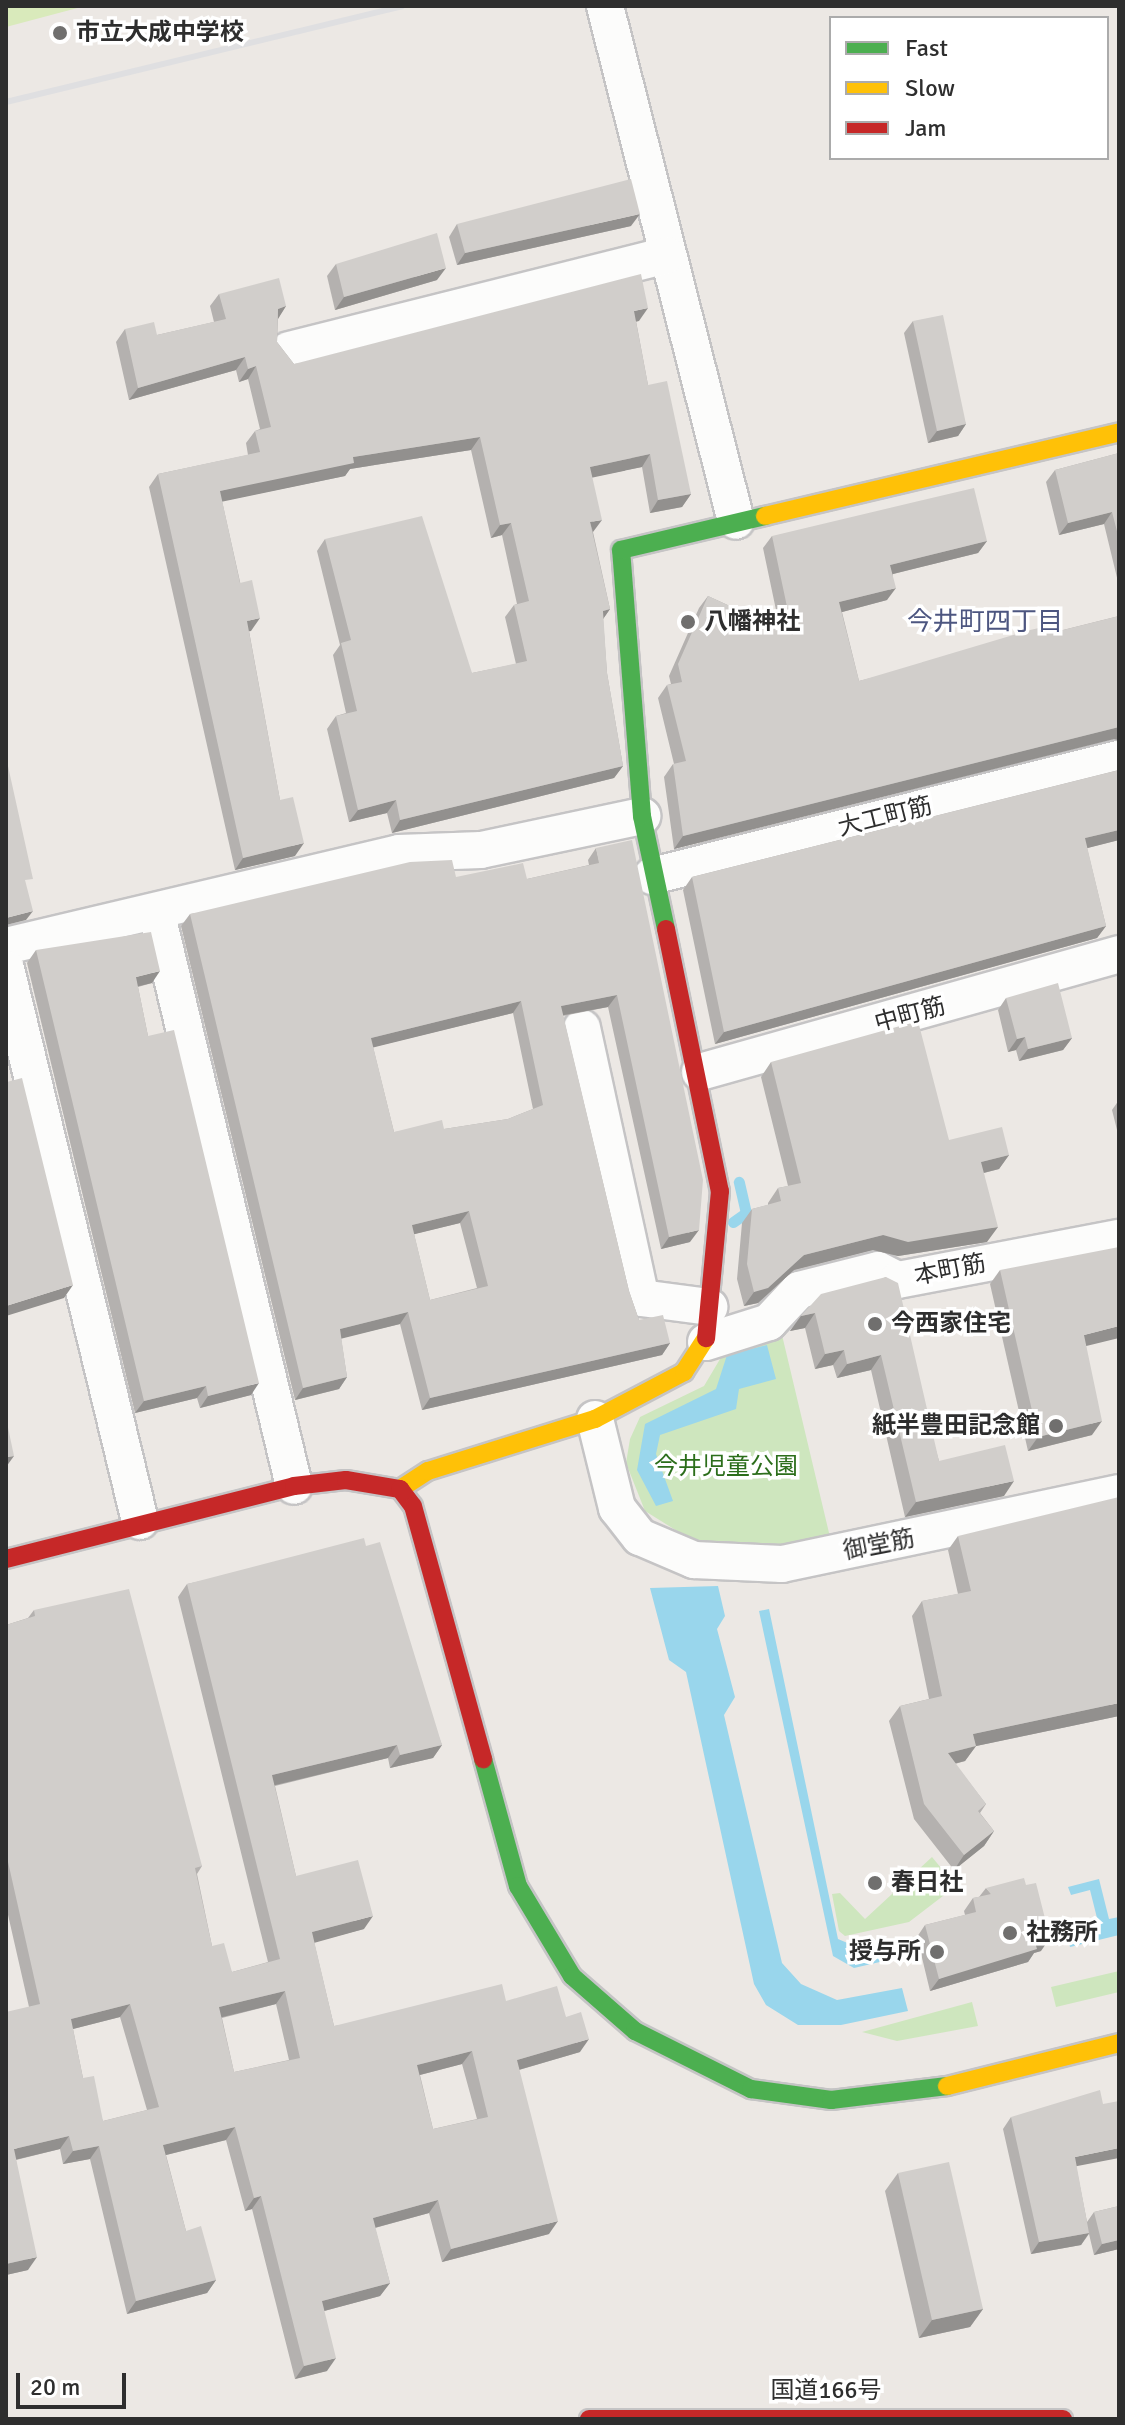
<!DOCTYPE html>
<html>
<head>
<meta charset="utf-8">
<style>
	body { margin:0 }
	#map { position:relative; width:1125px; height:2425px; overflow:hidden; background:#ece8e4; font-family:Signika,"Noto Sans JP",sans-serif }
	div>[style] { position:absolute }
	.green>* { inset:0; background:#cee6be }
	.pitch>* { inset:0; background:#d9eabb }
	.water>* { inset:0; background:#99d6ec }
	.stream>* { height:11px; margin:-5.5px; padding:0 5.5px; transform-origin:5.5px; border-radius:5.5px; background:#99d6ec }
	.roads { filter:drop-shadow(2px 0 #c5c4c5) drop-shadow(-2px 0 #c5c4c5) drop-shadow(0 2px #c5c4c5) drop-shadow(0 -2px #c5c4c5) }
	.street>* { height:36px; margin:-18px; padding:0 18px; transform-origin:18px; border-radius:18px; background:#fcfcfb }
	.fast>* { height:18px; margin:-9px; padding:0 9px; transform-origin:9px; border-radius:9px; background:#4caf50 }
	.slow>* { height:18px; margin:-9px; padding:0 9px; transform-origin:9px; border-radius:9px; background:#ffc107 }
	.jam>* { height:18px; margin:-9px; padding:0 9px; transform-origin:9px; border-radius:9px; background:#c62828 }
	.rail>* { height:6px; margin:-3px; padding:0 3px; transform-origin:3px; border-radius:3px; background:#dfdfe1 }
	.wall>* { inset:0; background:#b4b1af }
	.shaded-wall>* { inset:0; background:#92908e }
	.building>* { inset:0; background:#d1cecb }
	.dots>* { width:22px; height:22px; translate:-50% -50%; box-sizing:border-box; border:4px solid #fff; border-radius:50% }
	span { translate:-50% -50%; white-space:nowrap; text-align:center; line-height:1.15; -webkit-text-stroke:7px #fff; paint-order:stroke }
	.poi-label { font-size:24px; color:#2e2e2e; font-weight:700 }
	.left { translate:0 -50%; text-align:left }
	.right { translate:-100% -50%; text-align:right }
	.street-label { font-size:24px; color:#2e2e2e }
	.park-label { font-size:24px; color:#2c6e1b }
	.neighbourhood-label { font-size:26px; color:#4d5680 }
	.frame { position:absolute; inset:0; border:8px solid #2e2e2e; pointer-events:none }
	.legend { position:absolute; left:829px; top:16px; width:280px; height:144px; box-sizing:border-box; background:#fff; border:2px solid #ababab; margin:0; padding:10px 14px; list-style:none; font-size:24px; color:#2e2e2e }
	.legend li { display:flex; align-items:center; gap:16px; height:40px }
	.legend b { width:40px; border:2px solid #ababab }
	.scale { position:absolute; left:16px; top:2373px; width:110px; height:36px; box-sizing:border-box; border:4px solid #2e2e2e; border-top:0; padding-left:10px; font-size:24px; line-height:28px; white-space:nowrap; color:#2e2e2e; -webkit-text-stroke:6px #fff; paint-order:stroke }
</style>
</head>
<body>
<div id="map">
	<div class="green">
		<i style="clip-path:polygon(782px 1335px,830px 1537px,770px 1551px,706px 1549px,645px 1511px,626px 1463px,630px 1439px,640px 1417px,704px 1386px,726px 1349px)"></i>
		<i style="clip-path:polygon(932px 1857px,956px 1886px,909px 1922px,845px 1936px,839px 1931px,832px 1894px,840px 1893px,865px 1919px)"></i>
		<i style="clip-path:polygon(1119px 1971px,1119px 1992px,1056px 2007px,1051px 1987px)"></i>
		<i style="clip-path:polygon(972px 2002px,978px 2026px,897px 2041px,862px 2032px)"></i>
	</div>
	<div class="pitch">
		<i style="clip-path:polygon(6px 6px,85px 6px,6px 27px)"></i>
	</div>
	<div class="water">
		<i style="clip-path:polygon(767px 1345px,776px 1379px,739px 1389px,736px 1409px,660px 1435px,656px 1454px,673px 1501px,656px 1506px,637px 1470px,645px 1424px,716px 1389px,727px 1355px)"></i>
		<i style="clip-path:polygon(718px 1586px,725px 1616px,717px 1629px,735px 1697px,724px 1715px,782px 1963px,801px 1984px,837px 2000px,902px 1988px,908px 2011px,841px 2025px,798px 2025px,766px 2005px,754px 1984px,686px 1672px,669px 1660px,650px 1588px)"></i>
		<i style="clip-path:polygon(769px 1609px,838px 1939px,864px 1950px,894px 1945px,897px 1958px,854px 1968px,833px 1956px,759px 1611px)"></i>
		<i style="clip-path:polygon(1099px 1879px,1109px 1919px,1119px 1917px,1119px 1935px,1070px 1947px,1066px 1931px,1098px 1922px,1090px 1890px,1071px 1895px,1068px 1887px)"></i>
	</div>
	<div class="stream">
		<i style="left:733px;top:1222px;width:16px;rotate:-35deg"></i>
		<i style="left:746px;top:1213px;width:32px;rotate:-103deg"></i>
	</div>
	<div class="roads">
		<div class="street">
			<i style="left:605px;top:6px;width:531px;rotate:75.73deg"></i>
			<i style="left:289px;top:350px;width:389px;rotate:-14.1deg"></i>
			<i style="left:652px;top:876px;width:481px;rotate:-14.1deg"></i>
			<i style="left:156px;top:911px;width:591px;rotate:76.5deg"></i>
			<i style="left:6px;top:946px;width:404px;rotate:-13.3deg"></i>
			<i style="left:399px;top:853px;width:82px;rotate:-2.1deg"></i>
			<i style="left:481px;top:850px;width:165px;rotate:-11.9deg"></i>
			<i style="left:6px;top:969px;width:568px;rotate:76.36deg"></i>
			<i style="left:582px;top:1028px;width:276px;rotate:77.7deg"></i>
			<i style="left:641px;top:1298px;width:69px;rotate:7.5deg"></i>
			<i style="left:700px;top:1072px;width:435px;rotate:-15.7deg"></i>
			<i style="left:706px;top:1342px;width:66px;rotate:-17.6deg"></i>
			<i style="left:769px;top:1322px;width:44px;rotate:-46.8deg"></i>
			<i style="left:799px;top:1290px;width:81px;rotate:-14.2deg"></i>
			<i style="left:878px;top:1270px;width:22px;rotate:27deg"></i>
			<i style="left:898px;top:1280px;width:225px;rotate:-10.8deg"></i>
			<i style="left:595px;top:1419px;width:92px;rotate:76.1deg"></i>
			<i style="left:617px;top:1508px;width:37px;rotate:52deg"></i>
			<i style="left:640px;top:1537px;width:59px;rotate:23.1deg"></i>
			<i style="left:694px;top:1560px;width:88px;rotate:2.6deg"></i>
			<i style="left:782px;top:1564px;width:344px;rotate:-11.9deg"></i>
		</div>
		<div class="fast">
			<i style="left:666px;top:929px;width:116px;rotate:-102deg"></i>
			<i style="left:642px;top:816px;width:267px;rotate:-94.5deg"></i>
			<i style="left:621px;top:550px;width:148px;rotate:-13.3deg"></i>
			<i style="left:483px;top:1759px;width:132px;rotate:74.6deg"></i>
			<i style="left:518px;top:1886px;width:105px;rotate:59deg"></i>
			<i style="left:572px;top:1976px;width:84px;rotate:41.1deg"></i>
			<i style="left:635px;top:2031px;width:130px;rotate:26.6deg"></i>
			<i style="left:751px;top:2089px;width:81px;rotate:7.8deg"></i>
			<i style="left:831px;top:2100px;width:117px;rotate:-6.9deg"></i>
		</div>
		<div class="slow">
			<i style="left:765px;top:516px;width:364px;rotate:-13.3deg"></i>
			<i style="left:400px;top:1489px;width:33px;rotate:-33deg"></i>
			<i style="left:428px;top:1471px;width:175px;rotate:-17.3deg"></i>
			<i style="left:595px;top:1419px;width:101px;rotate:-27.8deg"></i>
			<i style="left:684px;top:1372px;width:40px;rotate:-57.1deg"></i>
			<i style="left:947px;top:2086px;width:177px;rotate:-14deg"></i>
		</div>
		<div class="jam">
			<i style="left:666px;top:929px;width:268px;rotate:78.4deg"></i>
			<i style="left:720px;top:1191px;width:148px;rotate:95.4deg"></i>
			<i style="left:6px;top:1559px;width:297px;rotate:-14.2deg"></i>
			<i style="left:294px;top:1486px;width:52px;rotate:-6.6deg"></i>
			<i style="left:346px;top:1480px;width:55px;rotate:9.5deg"></i>
			<i style="left:400px;top:1489px;width:21px;rotate:53deg"></i>
			<i style="left:413px;top:1506px;width:263px;rotate:74.5deg"></i>
			<i style="left:589px;top:2419px;width:474px"></i>
		</div>
	</div>
	<div class="rail">
		<i style="left:6px;top:102px;width:407px;rotate:-13.6deg"></i>
	</div>
	<div class="wall">
		<i style="clip-path:polygon(457px 224px,631px 226px,457px 265px,449px 237px)"></i>
		<i style="clip-path:polygon(336px 264px,437px 280px,335px 310px,327px 276px)"></i>
		<i style="clip-path:polygon(219px 294px,286px 306px,278px 318px,277px 342px,294px 364px,639px 321px,636px 321px,648px 385px,691px 494px,682px 507px,650px 513px,642px 467px,592px 477px,593px 532px,610px 609px,603px 619px,607px 673px,623px 766px,614px 778px,392px 833px,387px 813px,349px 822px,327px 729px,336px 716px,346px 713px,333px 655px,340px 645px,317px 551px,325px 539px,472px 673px,516px 664px,505px 617px,514px 605px,517px 604px,502px 535px,491px 538px,471px 450px,350px 469px,345px 476px,222px 501px,251px 631px,249px 631px,280px 800px,295px 856px,235px 870px,149px 487px,158px 474px,248px 455px,246px 443px,255px 431px,260px 429px,248px 379px,239px 382px,236px 370px,129px 400px,116px 342px,125px 329px,157px 335px,214px 322px,210px 306px)"></i>
		<i style="clip-path:polygon(913px 321px,966px 424px,958px 436px,928px 443px,904px 333px)"></i>
		<i style="clip-path:polygon(1119px 453px,1119px 586px,1104px 524px,1059px 535px,1046px 482px,1055px 470px)"></i>
		<i style="clip-path:polygon(772px 536px,987px 541px,978px 553px,893px 574px,887px 600px,842px 612px,859px 681px,1119px 616px,1119px 740px,1114px 739px,674px 849px,664px 777px,673px 764px,674px 764px,658px 698px,667px 685px,671px 684px,669px 676px,699px 608px,708px 596px,780px 629px,763px 548px)"></i>
		<i style="clip-path:polygon(1119px 770px,1119px 840px,1087px 848px,1106px 926px,1097px 938px,715px 1044px,683px 890px,692px 877px)"></i>
		<i style="clip-path:polygon(evenodd,596px 848px,690px 1242px,661px 1249px,608px 1007px,563px 1016px,629px 1291px,639px 1320px,670px 1343px,662px 1355px,422px 1410px,400px 1324px,341px 1338px,347px 1377px,339px 1389px,295px 1400px,181px 926px,190px 914px,456px 877px,527px 879px,589px 865px,588px 860px,596px 848px,513px 1013px,533px 1109px,508px 1119px,444px 1129px,394px 1132px,373px 1047px,513px 1013px,596px 848px,460px 1223px,477px 1288px,430px 1300px,414px 1234px,460px 1223px)"></i>
		<i style="clip-path:polygon(36px 950px,152px 983px,138px 987px,148px 1036px,251px 1395px,200px 1408px,197px 1398px,135px 1413px,27px 963px)"></i>
		<i style="clip-path:polygon(1006px 998px,1072px 1038px,1063px 1050px,1019px 1061px,1016px 1050px,1008px 1052px,998px 1010px)"></i>
		<i style="clip-path:polygon(771px 1062px,949px 1140px,1009px 1155px,999px 1169px,984px 1173px,987px 1242px,898px 1256px,873px 1250px,794px 1270px,758px 1303px,744px 1306px,737px 1279px,742px 1223px,752px 1209px,768px 1205px,768px 1203px,778px 1188px,788px 1186px,761px 1077px)"></i>
		<i style="clip-path:polygon(1119px 1100px,1119px 1138px,1112px 1110px)"></i>
		<i style="clip-path:polygon(1000px 1270px,1086px 1346px,1092px 1435px,1028px 1451px,990px 1284px)"></i>
		<i style="clip-path:polygon(886px 1277px,939px 1461px,1004px 1496px,905px 1517px,871px 1370px,837px 1378px,833px 1365px,815px 1369px,805px 1328px,790px 1331px,801px 1316px)"></i>
		<i style="clip-path:polygon(958px 1536px,1119px 1716px,976px 1746px,965px 1761px,955px 1764px,986px 1804px,980px 1813px,994px 1831px,984px 1846px,954px 1870px,914px 1819px,889px 1721px,900px 1706px,929px 1699px,912px 1616px,922px 1601px,958px 1594px,948px 1550px)"></i>
		<i style="clip-path:polygon(evenodd,366px 1546px,442px 1745px,433px 1758px,390px 1768px,388px 1758px,275px 1786px,296px 1876px,364px 1929px,314px 1942px,334px 2026px,506px 2001px,566px 2017px,580px 2052px,519px 2070px,549px 2234px,442px 2262px,429px 2213px,375px 2228px,390px 2283px,380px 2296px,324px 2311px,327px 2371px,295px 2379px,252px 2209px,245px 2211px,226px 2140px,166px 2155px,186px 2231px,216px 2280px,207px 2293px,127px 2314px,90px 2159px,63px 2164px,60px 2149px,16px 2160px,28px 2270px,6px 2275px,29px 2007px,6px 1906px,6px 1625px,28px 1618px,34px 1610px,202px 1866px,197px 1874px,212px 1946px,232px 1972px,268px 1962px,178px 1597px,187px 1584px,366px 1546px,276px 2004px,289px 2060px,234px 2072px,222px 2018px,276px 2004px,366px 1546px,120px 2017px,147px 2110px,103px 2121px,83px 2078px,73px 2029px,120px 2017px,366px 1546px,462px 2064px,477px 2119px,433px 2129px,420px 2075px,462px 2064px)"></i>
		<i style="clip-path:polygon(986px 1888px,1041px 1951px,1034px 1953px,1028px 1962px,930px 1991px,917px 1937px,925px 1925px,965px 1915px,964px 1911px,973px 1898px,979px 1897px)"></i>
		<i style="clip-path:polygon(1011px 2117px,1076px 2166px,1087px 2222px,1094px 2212px,1119px 2206px,1119px 2249px,1094px 2255px,1089px 2234px,1081px 2245px,1031px 2254px,1003px 2129px)"></i>
		<i style="clip-path:polygon(898px 2173px,983px 2309px,970px 2327px,919px 2338px,885px 2191px)"></i>
	</div>
	<div class="shaded-wall">
		<i style="clip-path:polygon(640px 214px,631px 226px,457px 265px,465px 253px)"></i>
		<i style="clip-path:polygon(446px 268px,437px 280px,335px 310px,344px 297px)"></i>
		<i style="clip-path:polygon(286px 306px,278px 319px,278px 309px)"></i>
		<i style="clip-path:polygon(648px 308px,639px 321px,625px 324px,634px 311px)"></i>
		<i style="clip-path:polygon(245px 357px,236px 370px,129px 400px,138px 388px)"></i>
		<i style="clip-path:polygon(256px 366px,248px 379px,239px 382px,248px 369px)"></i>
		<i style="clip-path:polygon(966px 424px,958px 436px,928px 443px,937px 431px)"></i>
		<i style="clip-path:polygon(480px 437px,471px 450px,350px 469px,345px 476px,211px 504px,220px 491px,353px 457px)"></i>
		<i style="clip-path:polygon(650px 454px,642px 467px,581px 480px,590px 467px)"></i>
		<i style="clip-path:polygon(691px 494px,682px 507px,650px 513px,658px 500px)"></i>
		<i style="clip-path:polygon(1112px 512px,1104px 524px,1059px 535px,1068px 523px)"></i>
		<i style="clip-path:polygon(602px 520px,593px 532px,590px 522px)"></i>
		<i style="clip-path:polygon(511px 523px,502px 535px,491px 538px,500px 525px)"></i>
		<i style="clip-path:polygon(987px 541px,978px 553px,881px 577px,890px 565px)"></i>
		<i style="clip-path:polygon(896px 588px,887px 600px,831px 615px,839px 602px)"></i>
		<i style="clip-path:polygon(610px 609px,601px 622px,603px 611px)"></i>
		<i style="clip-path:polygon(260px 618px,251px 631px,239px 633px,247px 621px)"></i>
		<i style="clip-path:polygon(1119px 727px,1119px 740px,1114px 739px,674px 849px,683px 836px)"></i>
		<i style="clip-path:polygon(623px 766px,614px 778px,392px 833px,400px 820px)"></i>
		<i style="clip-path:polygon(396px 800px,387px 813px,349px 822px,358px 810px)"></i>
		<i style="clip-path:polygon(1119px 830px,1119px 840px,1076px 851px,1085px 838px)"></i>
		<i style="clip-path:polygon(304px 843px,295px 856px,235px 870px,243px 858px)"></i>
		<i style="clip-path:polygon(33px 911px,26px 920px,6px 925px,6px 918px)"></i>
		<i style="clip-path:polygon(1106px 926px,1097px 938px,715px 1044px,724px 1032px)"></i>
		<i style="clip-path:polygon(160px 971px,152px 983px,127px 989px,136px 977px)"></i>
		<i style="clip-path:polygon(617px 995px,608px 1007px,553px 1017px,561px 1006px)"></i>
		<i style="clip-path:polygon(521px 1001px,513px 1013px,363px 1050px,371px 1038px)"></i>
		<i style="clip-path:polygon(1025px 1037px,1016px 1050px,1008px 1052px,1017px 1039px)"></i>
		<i style="clip-path:polygon(1072px 1038px,1063px 1050px,1019px 1061px,1028px 1049px)"></i>
		<i style="clip-path:polygon(1009px 1155px,999px 1169px,971px 1176px,981px 1162px)"></i>
		<i style="clip-path:polygon(469px 1211px,460px 1223px,403px 1237px,412px 1225px)"></i>
		<i style="clip-path:polygon(998px 1227px,987px 1242px,898px 1256px,873px 1250px,794px 1270px,758px 1303px,744px 1306px,754px 1292px,804px 1255px,883px 1235px)"></i>
		<i style="clip-path:polygon(699px 1230px,690px 1242px,661px 1249px,669px 1237px)"></i>
		<i style="clip-path:polygon(73px 1285px,64px 1298px,6px 1316px,6px 1306px)"></i>
		<i style="clip-path:polygon(408px 1312px,400px 1324px,332px 1341px,340px 1329px)"></i>
		<i style="clip-path:polygon(815px 1313px,805px 1328px,790px 1331px,801px 1316px)"></i>
		<i style="clip-path:polygon(1119px 1326px,1119px 1338px,1074px 1349px,1084px 1335px)"></i>
		<i style="clip-path:polygon(670px 1343px,662px 1355px,422px 1410px,430px 1398px)"></i>
		<i style="clip-path:polygon(844px 1350px,833px 1365px,815px 1369px,825px 1354px)"></i>
		<i style="clip-path:polygon(881px 1355px,871px 1370px,837px 1378px,847px 1364px)"></i>
		<i style="clip-path:polygon(347px 1377px,339px 1389px,295px 1400px,303px 1388px)"></i>
		<i style="clip-path:polygon(259px 1383px,251px 1395px,200px 1408px,208px 1396px)"></i>
		<i style="clip-path:polygon(206px 1386px,197px 1398px,135px 1413px,144px 1401px)"></i>
		<i style="clip-path:polygon(1102px 1421px,1092px 1435px,1028px 1451px,1038px 1437px)"></i>
		<i style="clip-path:polygon(14px 1456px,6px 1467px,6px 1457px)"></i>
		<i style="clip-path:polygon(1014px 1481px,1004px 1496px,905px 1517px,916px 1502px)"></i>
		<i style="clip-path:polygon(1119px 1703px,1119px 1716px,962px 1749px,973px 1734px)"></i>
		<i style="clip-path:polygon(397px 1745px,388px 1758px,263px 1788px,272px 1775px)"></i>
		<i style="clip-path:polygon(442px 1745px,433px 1758px,390px 1768px,400px 1755px)"></i>
		<i style="clip-path:polygon(976px 1746px,965px 1761px,937px 1768px,948px 1753px)"></i>
		<i style="clip-path:polygon(994px 1831px,984px 1846px,954px 1870px,964px 1855px)"></i>
		<i style="clip-path:polygon(373px 1916px,364px 1929px,303px 1946px,312px 1932px)"></i>
		<i style="clip-path:polygon(1050px 1938px,1041px 1951px,1034px 1953px,1028px 1962px,930px 1991px,939px 1979px,1035px 1942px)"></i>
		<i style="clip-path:polygon(285px 1991px,276px 2004px,210px 2020px,219px 2007px)"></i>
		<i style="clip-path:polygon(130px 2004px,120px 2017px,61px 2032px,71px 2019px)"></i>
		<i style="clip-path:polygon(589px 2039px,580px 2052px,508px 2073px,517px 2060px)"></i>
		<i style="clip-path:polygon(472px 2051px,462px 2064px,408px 2078px,417px 2065px)"></i>
		<i style="clip-path:polygon(235px 2127px,226px 2140px,154px 2158px,163px 2145px)"></i>
		<i style="clip-path:polygon(69px 2136px,60px 2149px,6px 2162px,14px 2149px)"></i>
		<i style="clip-path:polygon(99px 2146px,90px 2159px,63px 2164px,73px 2151px)"></i>
		<i style="clip-path:polygon(1119px 2148px,1119px 2158px,1067px 2168px,1075px 2157px)"></i>
		<i style="clip-path:polygon(261px 2196px,252px 2209px,245px 2211px,254px 2198px)"></i>
		<i style="clip-path:polygon(438px 2200px,429px 2213px,363px 2231px,373px 2218px)"></i>
		<i style="clip-path:polygon(558px 2221px,549px 2234px,442px 2262px,451px 2249px)"></i>
		<i style="clip-path:polygon(1089px 2233px,1081px 2245px,1031px 2254px,1039px 2242px)"></i>
		<i style="clip-path:polygon(1119px 2240px,1119px 2249px,1094px 2255px,1102px 2244px)"></i>
		<i style="clip-path:polygon(37px 2257px,28px 2270px,6px 2275px,6px 2264px)"></i>
		<i style="clip-path:polygon(216px 2280px,207px 2293px,127px 2314px,136px 2301px)"></i>
		<i style="clip-path:polygon(390px 2283px,380px 2296px,313px 2314px,322px 2301px)"></i>
		<i style="clip-path:polygon(983px 2309px,970px 2327px,919px 2338px,932px 2320px)"></i>
		<i style="clip-path:polygon(336px 2358px,327px 2371px,295px 2379px,304px 2366px)"></i>
	</div>
	<div class="building">
		<i style="clip-path:polygon(631px 179px,640px 214px,465px 253px,457px 224px)"></i>
		<i style="clip-path:polygon(437px 233px,446px 268px,344px 297px,336px 264px)"></i>
		<i style="clip-path:polygon(641px 274px,648px 308px,634px 311px,648px 385px,667px 381px,691px 494px,658px 500px,650px 454px,590px 467px,602px 520px,590px 522px,610px 609px,603px 611px,607px 673px,623px 766px,400px 820px,396px 800px,358px 810px,336px 716px,357px 711px,341px 643px,351px 640px,325px 539px,422px 516px,472px 673px,527px 661px,514px 605px,529px 601px,511px 523px,500px 525px,480px 437px,353px 457px,354px 463px,220px 491px,240px 583px,252px 580px,260px 618px,247px 621px,280px 800px,293px 797px,304px 843px,243px 858px,158px 474px,260px 452px,255px 431px,271px 427px,256px 366px,248px 369px,245px 357px,138px 388px,125px 329px,154px 322px,157px 335px,226px 319px,219px 294px,279px 278px,286px 306px,278px 309px,277px 342px,294px 364px)"></i>
		<i style="clip-path:polygon(943px 315px,966px 424px,937px 431px,913px 321px)"></i>
		<i style="clip-path:polygon(1119px 453px,1119px 539px,1112px 512px,1068px 523px,1055px 470px)"></i>
		<i style="clip-path:polygon(974px 488px,987px 541px,890px 565px,896px 588px,839px 602px,859px 681px,1030px 630px,1057px 624px,1059px 631px,1119px 616px,1119px 727px,683px 836px,673px 764px,686px 761px,667px 685px,682px 682px,678px 664px,708px 596px,793px 635px,772px 536px)"></i>
		<i style="clip-path:polygon(6px 757px,33px 879px,25px 880px,33px 911px,6px 918px)"></i>
		<i style="clip-path:polygon(1119px 770px,1119px 830px,1085px 838px,1106px 926px,724px 1032px,692px 877px)"></i>
		<i style="clip-path:polygon(evenodd,632px 840px,703px 1180px,699px 1230px,669px 1237px,617px 995px,561px 1006px,629px 1291px,639px 1320px,663px 1315px,670px 1343px,430px 1398px,408px 1312px,340px 1329px,347px 1377px,303px 1388px,190px 914px,410px 862px,452px 860px,456px 877px,523px 863px,527px 879px,599px 863px,596px 848px,632px 840px,521px 1001px,543px 1105px,508px 1119px,444px 1129px,442px 1120px,394px 1132px,371px 1038px,521px 1001px,632px 840px,469px 1211px,488px 1286px,430px 1300px,412px 1225px,469px 1211px)"></i>
		<i style="clip-path:polygon(151px 932px,160px 971px,136px 977px,148px 1036px,174px 1030px,259px 1383px,208px 1396px,206px 1386px,144px 1401px,36px 950px)"></i>
		<i style="clip-path:polygon(1058px 983px,1072px 1038px,1028px 1049px,1025px 1037px,1017px 1039px,1006px 998px)"></i>
		<i style="clip-path:polygon(918px 1021px,949px 1140px,1002px 1127px,1009px 1155px,981px 1162px,998px 1227px,908px 1242px,883px 1235px,804px 1255px,768px 1288px,754px 1292px,747px 1264px,752px 1209px,781px 1201px,778px 1188px,801px 1183px,771px 1062px)"></i>
		<i style="clip-path:polygon(22px 1078px,73px 1285px,6px 1306px,6px 1079px,7px 1082px)"></i>
		<i style="clip-path:polygon(1119px 1247px,1119px 1326px,1084px 1335px,1102px 1421px,1038px 1437px,1000px 1270px)"></i>
		<i style="clip-path:polygon(886px 1277px,898px 1283px,939px 1461px,1005px 1445px,1014px 1481px,916px 1502px,881px 1355px,847px 1364px,844px 1350px,825px 1354px,815px 1313px,801px 1316px,821px 1294px)"></i>
		<i style="clip-path:polygon(6px 1418px,14px 1456px,6px 1457px)"></i>
		<i style="clip-path:polygon(1119px 1497px,1119px 1703px,973px 1734px,976px 1746px,948px 1753px,986px 1804px,978px 1811px,994px 1831px,964px 1855px,924px 1804px,900px 1706px,942px 1696px,922px 1601px,971px 1591px,958px 1536px)"></i>
		<i style="clip-path:polygon(evenodd,364px 1538px,366px 1546px,380px 1542px,442px 1745px,400px 1755px,397px 1745px,272px 1775px,296px 1876px,358px 1860px,373px 1916px,312px 1932px,334px 2026px,502px 1984px,506px 2001px,557px 1986px,566px 2017px,581px 2012px,589px 2039px,517px 2060px,558px 2221px,451px 2249px,438px 2200px,373px 2218px,390px 2283px,322px 2301px,336px 2358px,304px 2366px,261px 2196px,254px 2198px,235px 2127px,163px 2145px,186px 2231px,201px 2226px,216px 2280px,136px 2301px,99px 2146px,73px 2151px,69px 2136px,14px 2149px,37px 2257px,6px 2264px,6px 2012px,40px 2004px,6px 1853px,6px 1625px,35px 1616px,34px 1610px,129px 1589px,202px 1866px,195px 1868px,212px 1946px,224px 1943px,232px 1972px,280px 1959px,187px 1584px,364px 1538px,285px 1991px,300px 2058px,234px 2072px,219px 2007px,285px 1991px,364px 1538px,130px 2004px,159px 2107px,103px 2121px,94px 2076px,83px 2078px,71px 2019px,130px 2004px,364px 1538px,472px 2051px,488px 2117px,433px 2129px,417px 2065px,472px 2051px)"></i>
		<i style="clip-path:polygon(1024px 1878px,1026px 1885px,1036px 1883px,1050px 1938px,1035px 1942px,1037px 1949px,939px 1979px,925px 1925px,976px 1912px,973px 1898px,991px 1894px,986px 1888px)"></i>
		<i style="clip-path:polygon(1100px 2090px,1103px 2104px,1119px 2101px,1119px 2148px,1075px 2157px,1089px 2233px,1039px 2242px,1011px 2117px)"></i>
		<i style="clip-path:polygon(949px 2162px,983px 2309px,932px 2320px,898px 2173px)"></i>
		<i style="clip-path:polygon(1119px 2206px,1119px 2240px,1102px 2244px,1094px 2212px)"></i>
	</div>
	<div class="dots">
		<i style="left:60px;top:33px;background:#706f6e"></i>
		<i style="left:688px;top:622px;background:#706f6e"></i>
		<i style="left:875px;top:1324px;background:#706f6e"></i>
		<i style="left:1056px;top:1426px;background:#706f6e"></i>
		<i style="left:875px;top:1883px;background:#706f6e"></i>
		<i style="left:1010px;top:1933px;background:#706f6e"></i>
		<i style="left:937px;top:1952px;background:#706f6e"></i>
	</div>
	<div class="poi-label">
		<span class="left" style="left:76px;top:33px">市立大成中学校</span>
		<span class="left" style="left:704px;top:622px">八幡神社</span>
		<span class="left" style="left:891px;top:1324px">今西家住宅</span>
		<span class="right" style="left:1040px;top:1426px">紙半豊田記念館</span>
		<span class="left" style="left:891px;top:1883px">春日社</span>
		<span class="left" style="left:1026px;top:1933px">社務所</span>
		<span class="right" style="left:921px;top:1952px">授与所</span>
	</div>
	<div class="street-label">
		<span style="left:885px;top:817px;rotate:-14deg">大工町筋</span>
		<span style="left:910px;top:1015px;rotate:-15deg">中町筋</span>
		<span style="left:950px;top:1270px;rotate:-11deg">本町筋</span>
		<span style="left:879px;top:1545px;rotate:-11deg">御堂筋</span>
		<span style="left:826px;top:2391px">国道166号</span>
	</div>
	<div class="park-label">
		<span style="left:726px;top:1467px">今井児童公園</span>
	</div>
	<div class="neighbourhood-label">
		<span style="left:985px;top:623px">今井町四丁目</span>
	</div>
	<div class="frame"></div>
	<ul class="legend">
	<li><b style="height:10px;background:#4caf50"></b>Fast</li>
	<li><b style="height:10px;background:#ffc107"></b>Slow</li>
	<li><b style="height:10px;background:#c62828"></b>Jam</li>
	</ul>
	<div class="scale">20 m</div>
</div>
</body>
</html>
